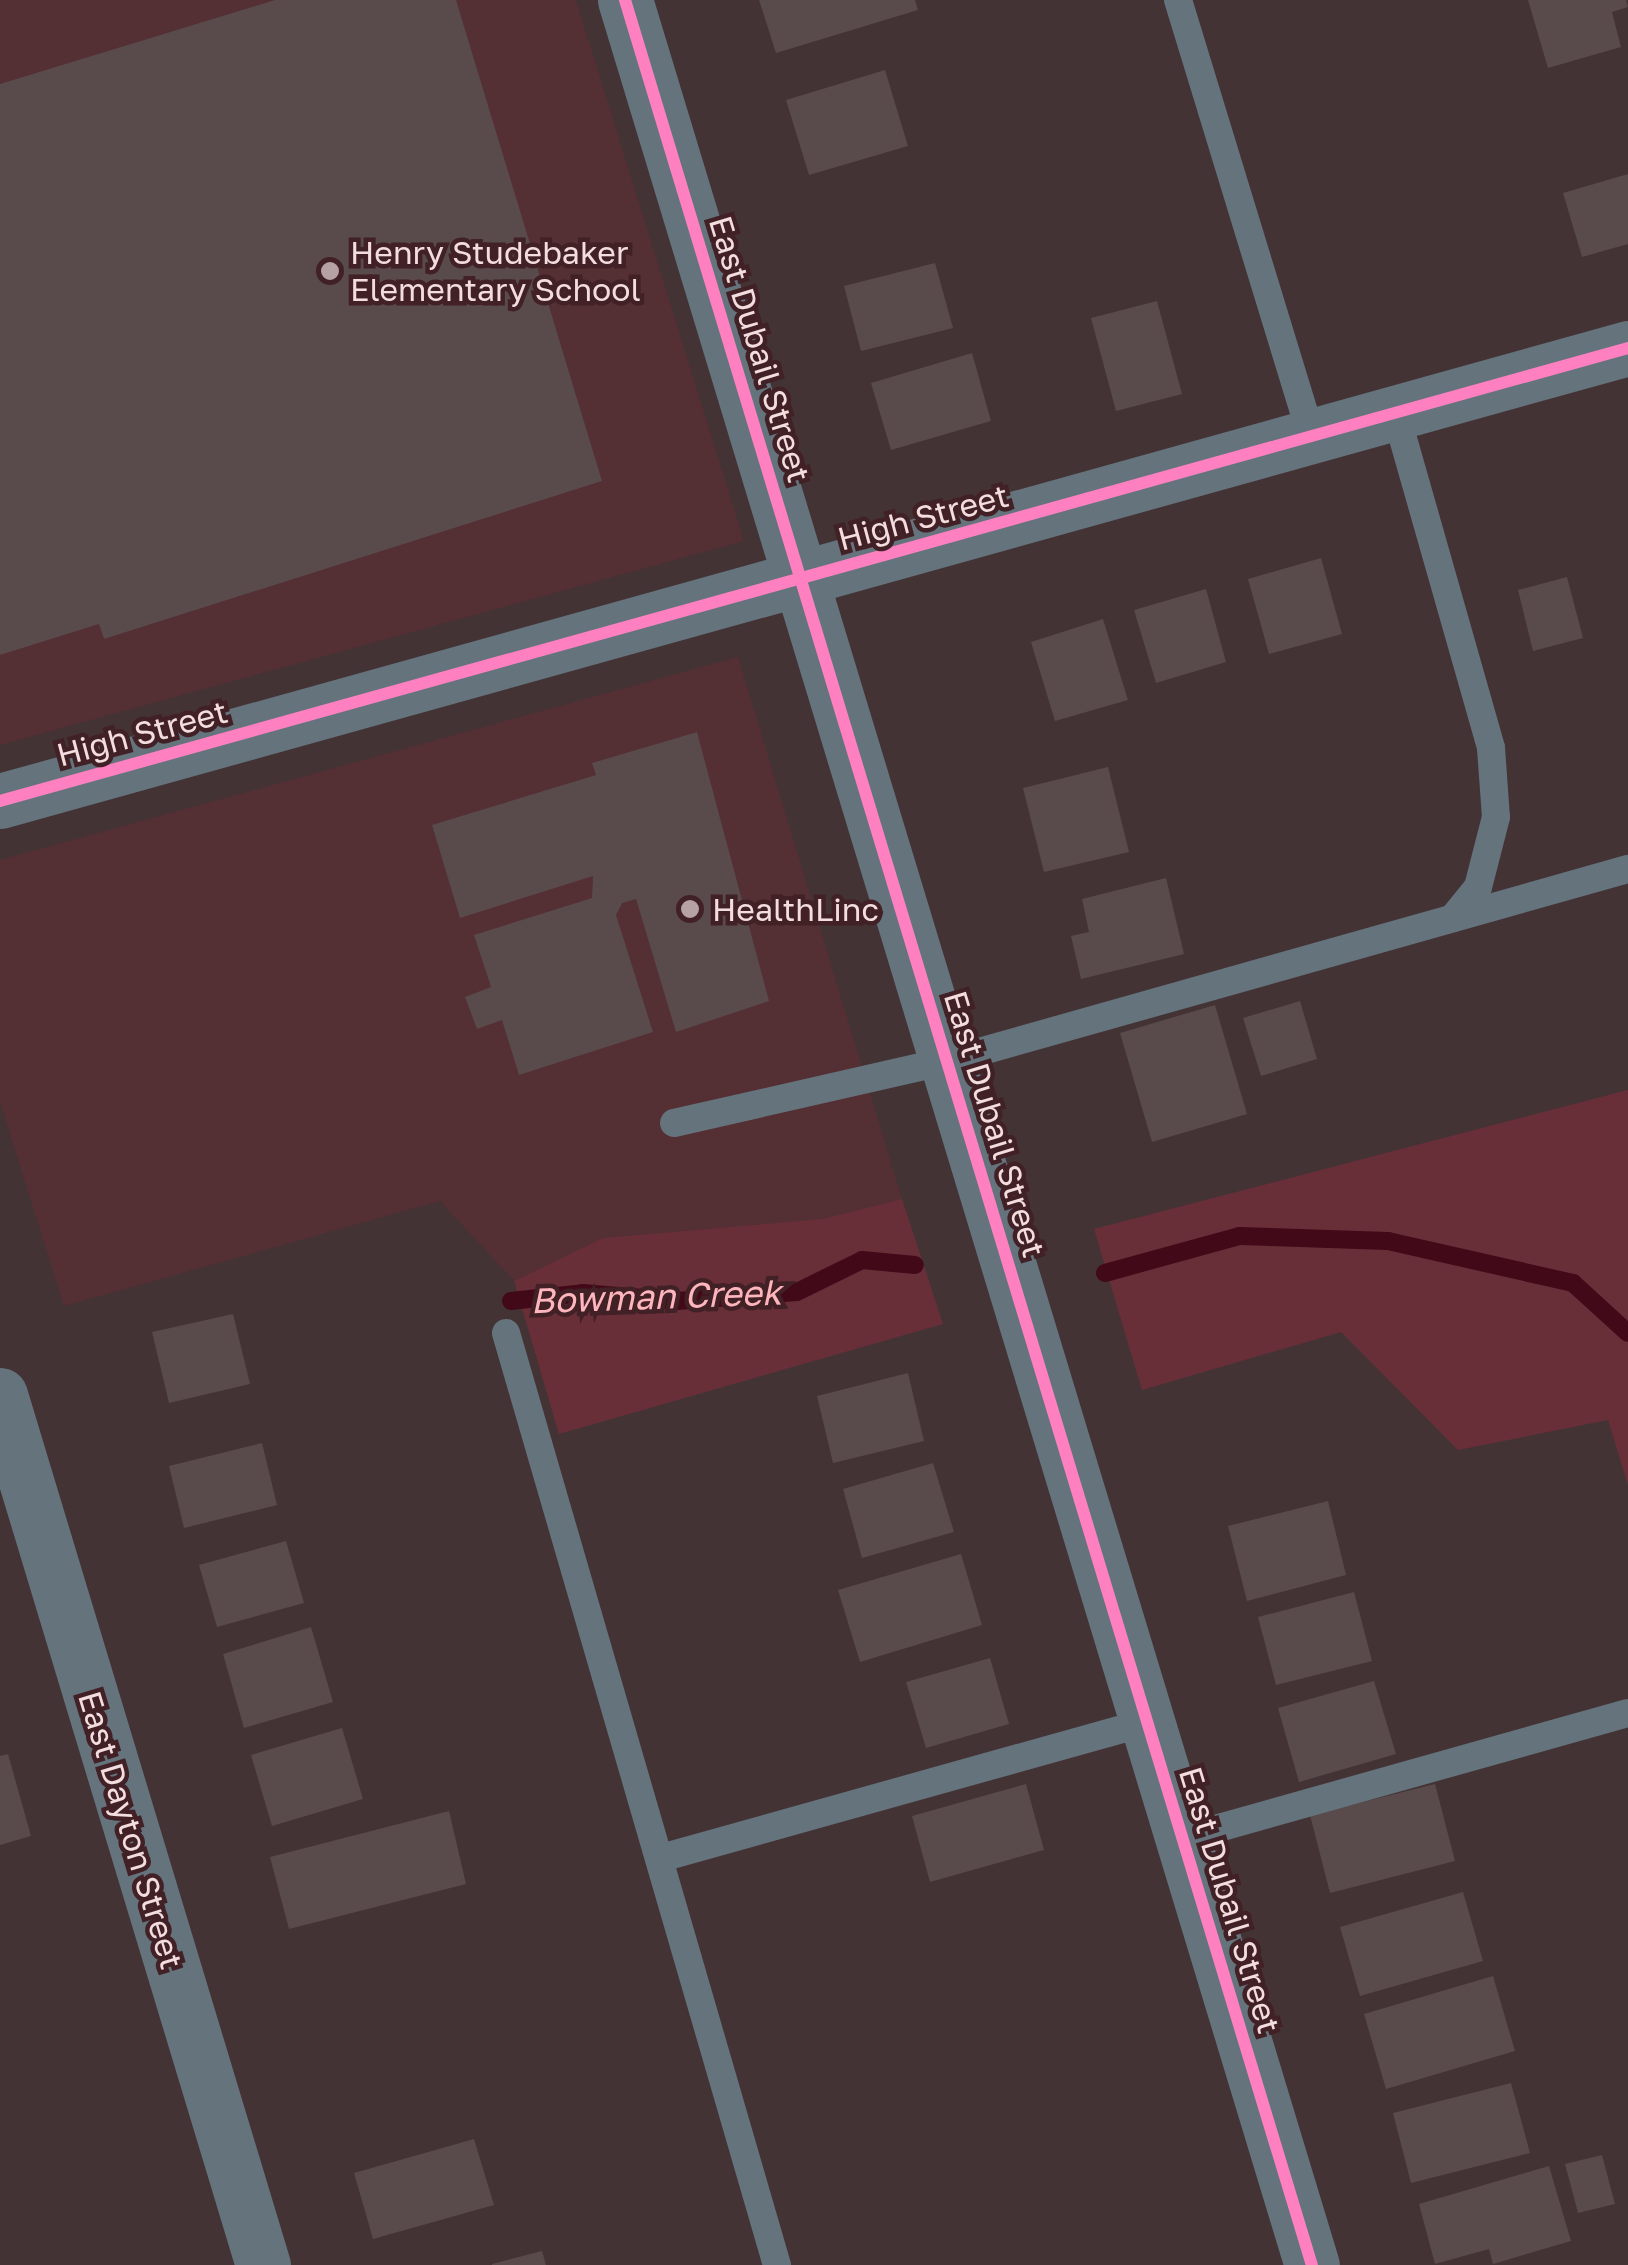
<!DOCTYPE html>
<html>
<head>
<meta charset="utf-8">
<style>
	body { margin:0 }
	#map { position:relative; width:1628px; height:2265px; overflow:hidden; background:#443335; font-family:"Golos Text",sans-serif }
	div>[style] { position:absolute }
	.built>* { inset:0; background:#542f33 }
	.green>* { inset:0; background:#692f38 }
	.stream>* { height:18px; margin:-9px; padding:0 9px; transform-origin:9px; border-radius:9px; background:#420918 }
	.building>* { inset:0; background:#594a4c }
	.lane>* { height:28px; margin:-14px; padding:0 14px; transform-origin:14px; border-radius:14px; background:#64737c }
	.street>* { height:55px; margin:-27.5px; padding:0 27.5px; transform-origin:27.5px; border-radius:27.5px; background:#64737c }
	.cycleway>* { height:12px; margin:-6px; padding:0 6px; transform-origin:6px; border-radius:6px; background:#ff80c0 }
	.dots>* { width:28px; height:28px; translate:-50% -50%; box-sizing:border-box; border:5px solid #412125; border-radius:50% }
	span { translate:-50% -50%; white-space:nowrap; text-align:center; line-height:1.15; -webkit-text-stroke:9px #412125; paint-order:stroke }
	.poi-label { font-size:32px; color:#f3dddf }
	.left { translate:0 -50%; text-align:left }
	.street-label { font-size:32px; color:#f3dddf }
	.water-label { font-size:35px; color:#feb5bd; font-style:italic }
</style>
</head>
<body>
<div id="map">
	<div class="built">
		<i style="clip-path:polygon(0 0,576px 0,744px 541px,0 745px)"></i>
		<i style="clip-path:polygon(738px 657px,902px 1199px,822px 1219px,603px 1238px,514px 1281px,440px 1201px,64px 1306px,0 1102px,0 860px)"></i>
	</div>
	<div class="green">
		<i style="clip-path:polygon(1628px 1090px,1628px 1485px,1608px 1420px,1458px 1450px,1341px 1332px,1142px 1390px,1094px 1229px)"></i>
		<i style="clip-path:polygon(902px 1199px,943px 1324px,559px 1434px,514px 1281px,603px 1238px,822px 1219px)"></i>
	</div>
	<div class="stream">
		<i style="left:1105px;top:1273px;width:139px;rotate:-15.4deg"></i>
		<i style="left:1239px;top:1236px;width:149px;rotate:1.9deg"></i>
		<i style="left:1388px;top:1241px;width:190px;rotate:12.8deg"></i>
		<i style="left:1573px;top:1283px;width:74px;rotate:42.3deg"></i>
		<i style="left:511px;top:1301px;width:72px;rotate:-6.3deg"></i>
		<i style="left:583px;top:1293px;width:94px;rotate:4.9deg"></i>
		<i style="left:677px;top:1301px;width:120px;rotate:-4.3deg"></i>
		<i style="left:797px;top:1292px;width:72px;rotate:-26.2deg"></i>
		<i style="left:862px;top:1260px;width:53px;rotate:5.4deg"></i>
	</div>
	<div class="building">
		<i style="clip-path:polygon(275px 0,456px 0,602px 481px,104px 639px,99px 624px,0 655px,0 84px)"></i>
		<i style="clip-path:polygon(759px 0,915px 0,918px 10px,776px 53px)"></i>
		<i style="clip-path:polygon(1528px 0,1626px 0,1628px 7px,1612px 12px,1621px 47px,1548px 68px)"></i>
		<i style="clip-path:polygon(885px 70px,908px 146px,809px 175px,786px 100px)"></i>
		<i style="clip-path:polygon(1628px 174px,1628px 244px,1582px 257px,1563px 193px)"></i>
		<i style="clip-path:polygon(935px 263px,953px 328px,861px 351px,844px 286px)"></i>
		<i style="clip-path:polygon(1157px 301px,1182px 394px,1116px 411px,1091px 318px)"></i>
		<i style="clip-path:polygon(972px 353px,991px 421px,891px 450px,871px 383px)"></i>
		<i style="clip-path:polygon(1321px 558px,1342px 634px,1269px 654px,1248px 579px)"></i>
		<i style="clip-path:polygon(1567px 577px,1583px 638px,1533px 651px,1518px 590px)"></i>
		<i style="clip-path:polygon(1206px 589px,1226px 662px,1156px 683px,1134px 610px)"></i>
		<i style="clip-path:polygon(1103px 619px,1128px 700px,1055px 721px,1031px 642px)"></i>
		<i style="clip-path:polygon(697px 732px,769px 1001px,676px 1032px,636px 899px,622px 903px,616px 915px,653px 1032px,519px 1075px,502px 1020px,477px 1029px,465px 997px,491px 987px,474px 935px,592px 898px,593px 876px,460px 918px,432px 825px,596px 775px,592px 763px)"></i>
		<i style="clip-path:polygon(1108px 767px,1129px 852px,1044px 872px,1023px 788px)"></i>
		<i style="clip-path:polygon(1166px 878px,1184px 954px,1081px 979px,1071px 936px,1089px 932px,1082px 899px)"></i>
		<i style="clip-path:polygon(1300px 1001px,1317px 1059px,1261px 1076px,1243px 1018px)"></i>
		<i style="clip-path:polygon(1215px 1005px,1247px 1114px,1152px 1142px,1120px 1033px)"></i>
		<i style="clip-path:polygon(233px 1314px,250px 1384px,169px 1403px,152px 1332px)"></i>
		<i style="clip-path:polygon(908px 1373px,924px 1441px,833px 1463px,817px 1396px)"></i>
		<i style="clip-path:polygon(262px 1443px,277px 1505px,184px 1528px,169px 1466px)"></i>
		<i style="clip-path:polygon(933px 1463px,954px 1532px,862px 1558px,843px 1489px)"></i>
		<i style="clip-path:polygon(1328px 1501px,1346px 1575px,1247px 1601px,1228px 1526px)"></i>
		<i style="clip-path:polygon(286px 1541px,304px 1603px,217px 1627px,199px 1565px)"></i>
		<i style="clip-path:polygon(961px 1554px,982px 1625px,860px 1662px,838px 1590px)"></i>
		<i style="clip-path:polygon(1354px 1592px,1372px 1661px,1276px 1685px,1258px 1617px)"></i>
		<i style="clip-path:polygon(311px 1627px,333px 1702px,244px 1728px,223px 1654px)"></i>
		<i style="clip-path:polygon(990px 1658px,1009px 1724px,926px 1748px,906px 1682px)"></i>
		<i style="clip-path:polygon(1374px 1681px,1396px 1754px,1299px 1782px,1278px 1708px)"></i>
		<i style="clip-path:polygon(342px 1728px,363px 1799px,272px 1826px,251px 1755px)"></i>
		<i style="clip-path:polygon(8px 1754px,31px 1836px,0 1845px,0 1756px)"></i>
		<i style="clip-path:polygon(1026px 1784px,1044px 1850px,930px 1882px,912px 1816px)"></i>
		<i style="clip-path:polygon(1435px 1784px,1455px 1861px,1330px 1893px,1310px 1815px)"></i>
		<i style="clip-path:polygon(449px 1811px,466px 1884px,289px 1929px,270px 1857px)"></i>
		<i style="clip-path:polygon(1463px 1892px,1483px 1961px,1360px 1996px,1340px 1927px)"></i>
		<i style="clip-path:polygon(1493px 1976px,1515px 2051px,1386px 2089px,1364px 2014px)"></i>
		<i style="clip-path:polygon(1511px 2083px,1530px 2153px,1411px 2183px,1393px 2113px)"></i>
		<i style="clip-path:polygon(474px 2139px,494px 2205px,373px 2239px,354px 2173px)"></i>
		<i style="clip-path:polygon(1602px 2155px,1615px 2204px,1578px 2213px,1565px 2164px)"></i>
		<i style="clip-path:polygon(1549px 2166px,1571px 2241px,1493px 2264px,1489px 2249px,1435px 2264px,1419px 2204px)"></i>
		<i style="clip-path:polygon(542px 2251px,546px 2265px,492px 2265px,492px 2264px)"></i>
	</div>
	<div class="lane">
		<i style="left:1178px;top:0;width:455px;rotate:73deg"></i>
		<i style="left:1396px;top:414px;width:347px;rotate:74.1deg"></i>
		<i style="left:1491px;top:748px;width:69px;rotate:85.9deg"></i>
		<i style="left:1496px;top:817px;width:72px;rotate:104.4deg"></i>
		<i style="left:1478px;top:887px;width:40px;rotate:129deg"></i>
		<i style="left:674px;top:1123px;width:280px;rotate:-12.8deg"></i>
		<i style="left:947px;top:1061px;width:708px;rotate:-15.75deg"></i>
		<i style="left:506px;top:1333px;width:971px;rotate:73.79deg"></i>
		<i style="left:1183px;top:1838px;width:462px;rotate:-15.7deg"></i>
		<i style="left:661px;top:1858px;width:505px;rotate:-15.63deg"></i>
	</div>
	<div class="street">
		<i style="left:625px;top:0;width:2367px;rotate:73.13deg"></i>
		<i style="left:0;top:801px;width:1690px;rotate:-15.55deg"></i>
		<i style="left:0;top:1395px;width:909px;rotate:73.18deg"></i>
	</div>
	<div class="cycleway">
		<i style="left:625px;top:0;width:2367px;rotate:73.13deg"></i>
		<i style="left:0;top:801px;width:1690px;rotate:-15.55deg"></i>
	</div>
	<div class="dots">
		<i style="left:330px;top:271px;background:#b6a2a4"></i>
		<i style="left:690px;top:909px;background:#b6a2a4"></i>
	</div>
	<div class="poi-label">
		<span class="left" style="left:350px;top:271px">Henry Studebaker<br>Elementary School</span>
		<span class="left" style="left:712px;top:909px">HealthLinc</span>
	</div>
	<div class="street-label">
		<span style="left:760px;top:349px;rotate:73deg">East Dubail Street</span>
		<span style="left:923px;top:517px;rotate:-15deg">High Street</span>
		<span style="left:142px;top:733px;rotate:-15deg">High Street</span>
		<span style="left:995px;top:1124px;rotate:73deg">East Dubail Street</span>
		<span style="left:131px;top:1830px;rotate:73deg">East Dayton Street</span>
		<span style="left:1230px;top:1900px;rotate:73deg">East Dubail Street</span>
	</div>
	<div class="water-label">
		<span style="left:656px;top:1296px;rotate:-2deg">Bowman Creek</span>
	</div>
</div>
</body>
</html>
